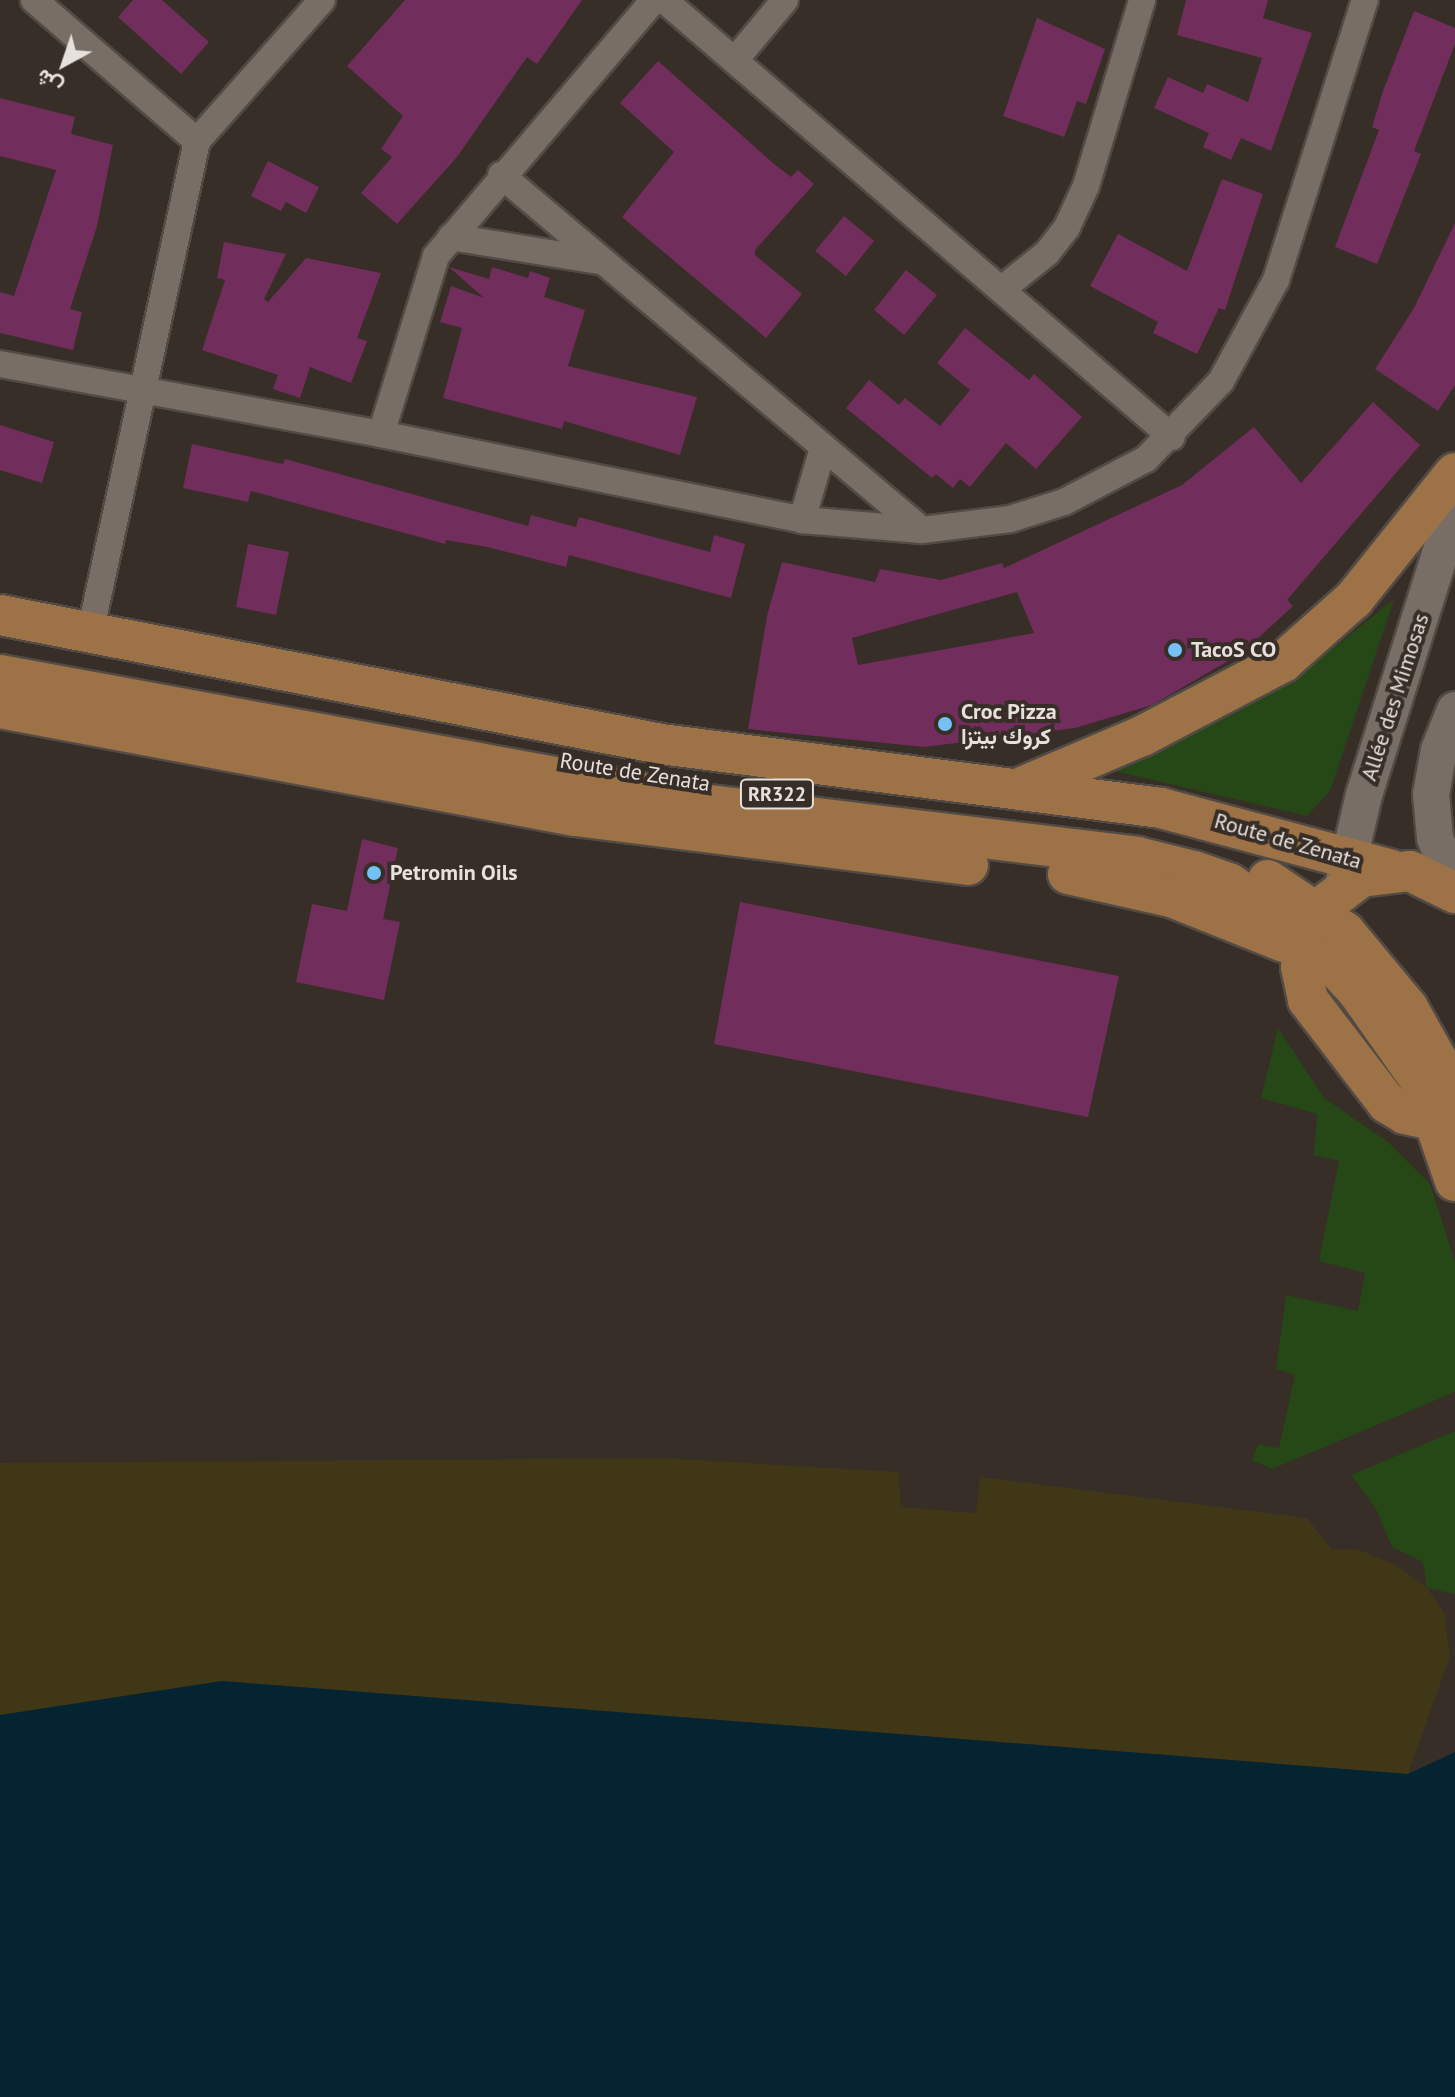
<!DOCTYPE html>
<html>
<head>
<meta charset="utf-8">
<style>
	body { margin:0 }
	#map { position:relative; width:1455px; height:2097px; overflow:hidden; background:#372e27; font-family:"PT Sans",Vazirmatn,sans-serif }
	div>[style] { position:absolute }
	.green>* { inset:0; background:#264716 }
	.sand>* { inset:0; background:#403717 }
	.water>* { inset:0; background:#042432 }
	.building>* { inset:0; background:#712d5b }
	.roads { filter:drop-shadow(2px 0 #524b45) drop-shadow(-2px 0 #524b45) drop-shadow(0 2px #524b45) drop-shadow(0 -2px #524b45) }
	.street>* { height:26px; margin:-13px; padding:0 13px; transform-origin:13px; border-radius:13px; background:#786e66 }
	.secondary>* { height:36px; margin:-18px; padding:0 18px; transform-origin:18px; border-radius:18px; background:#786e66 }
	.primary>* { height:40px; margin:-20px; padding:0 20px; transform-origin:20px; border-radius:20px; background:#9d7246 }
	.dots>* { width:22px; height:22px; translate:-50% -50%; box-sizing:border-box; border:4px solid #372e27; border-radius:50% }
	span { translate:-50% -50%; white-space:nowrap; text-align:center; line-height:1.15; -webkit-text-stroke:8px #372e27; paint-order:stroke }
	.shield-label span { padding:2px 6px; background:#372e27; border:2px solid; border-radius:6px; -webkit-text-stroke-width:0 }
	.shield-label { font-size:20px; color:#e7e1dd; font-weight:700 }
	.poi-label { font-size:22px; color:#e7e1dd; font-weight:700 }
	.left { translate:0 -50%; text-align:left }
	.street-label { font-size:22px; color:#e7e1dd }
	.north { position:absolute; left:24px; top:24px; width:80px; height:80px; -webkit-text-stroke:6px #372e27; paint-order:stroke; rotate:220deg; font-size:22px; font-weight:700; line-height:32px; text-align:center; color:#e7e1dd }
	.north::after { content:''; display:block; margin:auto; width:28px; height:36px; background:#e7e1dd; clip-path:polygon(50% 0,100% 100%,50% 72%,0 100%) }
</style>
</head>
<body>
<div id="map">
	<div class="green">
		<i style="clip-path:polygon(1394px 599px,1330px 791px,1307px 816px,1114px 771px,1242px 706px,1339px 644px)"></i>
		<i style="clip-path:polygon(1278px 1028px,1324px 1098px,1388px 1142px,1430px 1184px,1455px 1262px,1455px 1392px,1272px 1469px,1252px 1460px,1258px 1444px,1279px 1448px,1295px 1375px,1276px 1369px,1286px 1295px,1358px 1311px,1365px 1273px,1319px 1261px,1339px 1161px,1314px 1155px,1317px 1114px,1261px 1098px)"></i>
		<i style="clip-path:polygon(1455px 1431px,1455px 1594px,1427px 1588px,1423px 1562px,1392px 1547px,1376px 1509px,1351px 1475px)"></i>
	</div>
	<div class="sand">
		<i style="clip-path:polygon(660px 1458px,898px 1472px,901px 1507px,976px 1513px,980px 1477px,1307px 1518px,1331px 1549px,1357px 1549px,1396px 1565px,1427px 1588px,1444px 1612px,1450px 1656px,1408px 1774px,222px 1681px,0 1715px,0 1463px)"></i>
	</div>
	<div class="water">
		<i style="clip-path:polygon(222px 1681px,1408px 1774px,1455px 1752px,1455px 2097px,0 2097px,0 1715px)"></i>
	</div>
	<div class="building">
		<i style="clip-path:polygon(133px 0,162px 0,209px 42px,181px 74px,118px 17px)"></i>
		<i style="clip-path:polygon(405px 0,582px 0,537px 64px,527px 57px,457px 157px,397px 224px,361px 193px,392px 157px,381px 149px,403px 116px,347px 66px)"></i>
		<i style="clip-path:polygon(1186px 0,1268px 0,1263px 18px,1312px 33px,1271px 151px,1241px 138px,1231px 160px,1203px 147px,1209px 133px,1154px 108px,1168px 77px,1203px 93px,1207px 84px,1248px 102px,1262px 58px,1177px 35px)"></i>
		<i style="clip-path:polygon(1414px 11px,1455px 28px,1455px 44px,1414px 151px,1421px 154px,1377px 264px,1335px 247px,1379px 130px,1372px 127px,1383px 91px)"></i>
		<i style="clip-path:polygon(1037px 18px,1105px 49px,1086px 104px,1077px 101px,1064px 137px,1003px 116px)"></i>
		<i style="clip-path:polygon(658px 61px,774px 164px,791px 177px,798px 170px,814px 184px,755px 250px,755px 255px,802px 294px,766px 338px,622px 217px,674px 152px,620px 103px)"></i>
		<i style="clip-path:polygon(0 98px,75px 117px,71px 134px,113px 145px,97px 226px,70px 309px,82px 312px,73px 350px,0 333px,0 292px,14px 296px,56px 170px,0 156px)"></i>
		<i style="clip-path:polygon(268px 161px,319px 187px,306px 213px,286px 202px,281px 211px,251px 196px)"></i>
		<i style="clip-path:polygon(1222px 179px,1263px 194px,1225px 310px,1219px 308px,1197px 354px,1153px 333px,1158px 322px,1090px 286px,1118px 234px,1187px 271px)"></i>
		<i style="clip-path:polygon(844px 216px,874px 241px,846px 276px,815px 251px)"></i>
		<i style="clip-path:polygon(1455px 223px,1455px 385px,1438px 411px,1375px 369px,1414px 308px)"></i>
		<i style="clip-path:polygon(224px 242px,286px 254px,264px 299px,268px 302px,306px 258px,381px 273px,357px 338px,367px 341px,351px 383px,310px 367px,300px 398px,273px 389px,278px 375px,202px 350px,225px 280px,217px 278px)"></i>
		<i style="clip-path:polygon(449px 267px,489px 279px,492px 267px,528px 278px,530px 271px,550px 278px,544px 297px,585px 310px,568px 366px,697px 397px,680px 455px,564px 421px,562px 429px,443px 398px,462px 328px,440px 322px,451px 286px,484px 298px)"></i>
		<i style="clip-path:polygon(906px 270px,937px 295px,904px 335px,874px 310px)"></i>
		<i style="clip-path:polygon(965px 328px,1029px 380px,1034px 374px,1082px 417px,1036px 469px,1006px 443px,970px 487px,960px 479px,953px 488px,936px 474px,932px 478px,846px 408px,869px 380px,899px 405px,905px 398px,940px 426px,970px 390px,937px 363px)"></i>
		<i style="clip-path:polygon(evenodd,1373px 402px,1420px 445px,1287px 600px,1293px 606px,1242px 653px,1152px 705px,1075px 728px,924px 747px,748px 729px,767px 616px,782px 562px,875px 582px,880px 569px,941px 580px,1002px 563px,1004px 568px,1182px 485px,1254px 427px,1301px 483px,1373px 402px,1017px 592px,1034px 633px,858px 665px,852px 638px,1017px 592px)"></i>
		<i style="clip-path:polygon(0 425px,54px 442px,42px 483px,0 470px)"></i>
		<i style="clip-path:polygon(192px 444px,283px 464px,285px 459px,528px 526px,531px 515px,576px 527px,579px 517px,710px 552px,714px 535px,745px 544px,731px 598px,569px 555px,566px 567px,487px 547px,446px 540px,445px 544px,251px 491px,248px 502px,183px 488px)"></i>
		<i style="clip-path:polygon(248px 544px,289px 552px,276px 615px,236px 607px)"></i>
		<i style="clip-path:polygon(362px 839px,398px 848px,383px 919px,400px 922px,384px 1000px,296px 982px,312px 904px,347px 911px)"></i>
		<i style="clip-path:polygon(740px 902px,1119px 976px,1088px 1117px,714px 1044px)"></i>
	</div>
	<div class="roads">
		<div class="street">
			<i style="left:34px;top:0;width:216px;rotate:40.9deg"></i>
			<i style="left:664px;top:0;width:670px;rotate:40.7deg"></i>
			<i style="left:735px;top:60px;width:78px;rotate:-50.2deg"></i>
			<i style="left:501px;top:175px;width:551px;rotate:40.14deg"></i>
			<i style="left:451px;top:237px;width:151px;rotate:9.2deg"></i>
			<i style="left:1002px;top:289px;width:58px;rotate:-38.7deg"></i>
			<i style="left:1047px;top:253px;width:33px;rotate:-52deg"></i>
			<i style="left:1067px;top:227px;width:45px;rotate:-65.1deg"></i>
			<i style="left:1086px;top:186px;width:194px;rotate:-73.2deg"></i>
			<i style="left:0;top:364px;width:387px;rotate:10.4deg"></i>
			<i style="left:381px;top:434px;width:430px;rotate:11.5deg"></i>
			<i style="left:802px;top:520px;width:120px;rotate:4.8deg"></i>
			<i style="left:922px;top:530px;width:89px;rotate:-7.1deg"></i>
			<i style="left:1010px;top:519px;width:57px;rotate:-17.5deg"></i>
			<i style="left:1064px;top:502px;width:93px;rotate:-27.7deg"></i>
			<i style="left:1146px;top:459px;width:108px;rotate:-46.1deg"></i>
			<i style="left:1221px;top:381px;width:115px;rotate:-61.4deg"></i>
			<i style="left:1276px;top:280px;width:294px;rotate:-72.4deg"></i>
			<i style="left:381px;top:434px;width:186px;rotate:-72.8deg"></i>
			<i style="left:436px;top:256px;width:336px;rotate:-49.6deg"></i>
			<i style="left:802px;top:520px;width:75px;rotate:-73.7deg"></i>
			<i style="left:90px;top:633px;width:504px;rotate:-77.73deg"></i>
			<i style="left:197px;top:141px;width:188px;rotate:-48.4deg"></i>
		</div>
		<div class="secondary">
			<i style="left:1455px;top:710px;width:43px;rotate:111.8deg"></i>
			<i style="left:1439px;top:750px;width:45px;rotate:100.3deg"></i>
			<i style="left:1431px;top:794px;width:44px;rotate:84.8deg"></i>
			<i style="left:1435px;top:838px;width:55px;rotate:68.6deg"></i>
			<i style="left:1343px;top:885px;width:92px;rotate:-76.9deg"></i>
			<i style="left:1364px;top:795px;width:302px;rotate:-72.5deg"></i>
		</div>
		<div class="primary">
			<i style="left:0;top:615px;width:673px;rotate:11.04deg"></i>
			<i style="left:661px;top:744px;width:504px;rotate:7.29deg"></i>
			<i style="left:1161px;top:808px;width:239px;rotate:15deg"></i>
			<i style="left:0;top:675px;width:714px;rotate:10.41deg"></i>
			<i style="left:702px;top:804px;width:438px;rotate:6.9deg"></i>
			<i style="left:1137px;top:857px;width:59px;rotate:13.8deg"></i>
			<i style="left:1194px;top:871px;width:37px;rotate:19deg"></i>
			<i style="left:1229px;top:883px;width:93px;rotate:34deg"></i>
			<i style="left:1306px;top:935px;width:77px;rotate:47.6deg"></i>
			<i style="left:1358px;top:992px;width:108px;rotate:54.8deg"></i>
			<i style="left:1420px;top:1080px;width:107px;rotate:70.9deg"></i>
			<i style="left:0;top:708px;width:585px;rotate:10.64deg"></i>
			<i style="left:575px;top:816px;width:396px;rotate:7.1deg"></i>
			<i style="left:1024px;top:786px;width:130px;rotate:-23deg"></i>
			<i style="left:1144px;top:735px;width:157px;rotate:-27.7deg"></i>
			<i style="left:1283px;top:662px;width:95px;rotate:-41.6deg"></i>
			<i style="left:1354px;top:599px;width:161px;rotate:-51.3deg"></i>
			<i style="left:1068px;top:874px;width:106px;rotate:12.6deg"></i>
			<i style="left:1171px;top:897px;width:122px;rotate:21.7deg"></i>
			<i style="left:1268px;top:880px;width:93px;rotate:34deg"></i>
			<i style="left:1345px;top:932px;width:99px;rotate:50.3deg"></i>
			<i style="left:1408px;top:1008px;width:96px;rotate:60.8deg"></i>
			<i style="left:1455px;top:893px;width:50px;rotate:-153.9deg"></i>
			<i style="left:1410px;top:871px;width:49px;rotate:173deg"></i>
			<i style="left:1361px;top:877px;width:53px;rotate:142.7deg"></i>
			<i style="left:1319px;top:909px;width:29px;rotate:117deg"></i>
			<i style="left:1306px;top:935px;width:32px;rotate:99deg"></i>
			<i style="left:1301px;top:967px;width:34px;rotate:78deg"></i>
			<i style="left:1308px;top:1000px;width:130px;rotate:52.5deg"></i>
			<i style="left:1387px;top:1103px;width:21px;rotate:31deg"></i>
			<i style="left:1405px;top:1114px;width:51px;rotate:12.4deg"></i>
		</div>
	</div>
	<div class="dots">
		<i style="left:1175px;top:650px;background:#75c0f6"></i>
		<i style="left:945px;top:724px;background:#75c0f6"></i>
		<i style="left:374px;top:873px;background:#75c0f6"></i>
	</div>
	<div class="shield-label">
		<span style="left:777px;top:794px">RR322</span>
	</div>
	<div class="poi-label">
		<span class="left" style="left:1191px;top:650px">TacoS CO</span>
		<span class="left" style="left:961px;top:724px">Croc Pizza<br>كروك بيتزا</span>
		<span class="left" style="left:390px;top:873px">Petromin Oils</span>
	</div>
	<div class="street-label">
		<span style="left:1395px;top:697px;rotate:-72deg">Allée des Mimosas</span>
		<span style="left:635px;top:772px;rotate:9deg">Route de Zenata</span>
		<span style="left:1288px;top:841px;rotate:16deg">Route de Zenata</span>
	</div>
	<div class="north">ش</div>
</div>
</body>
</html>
